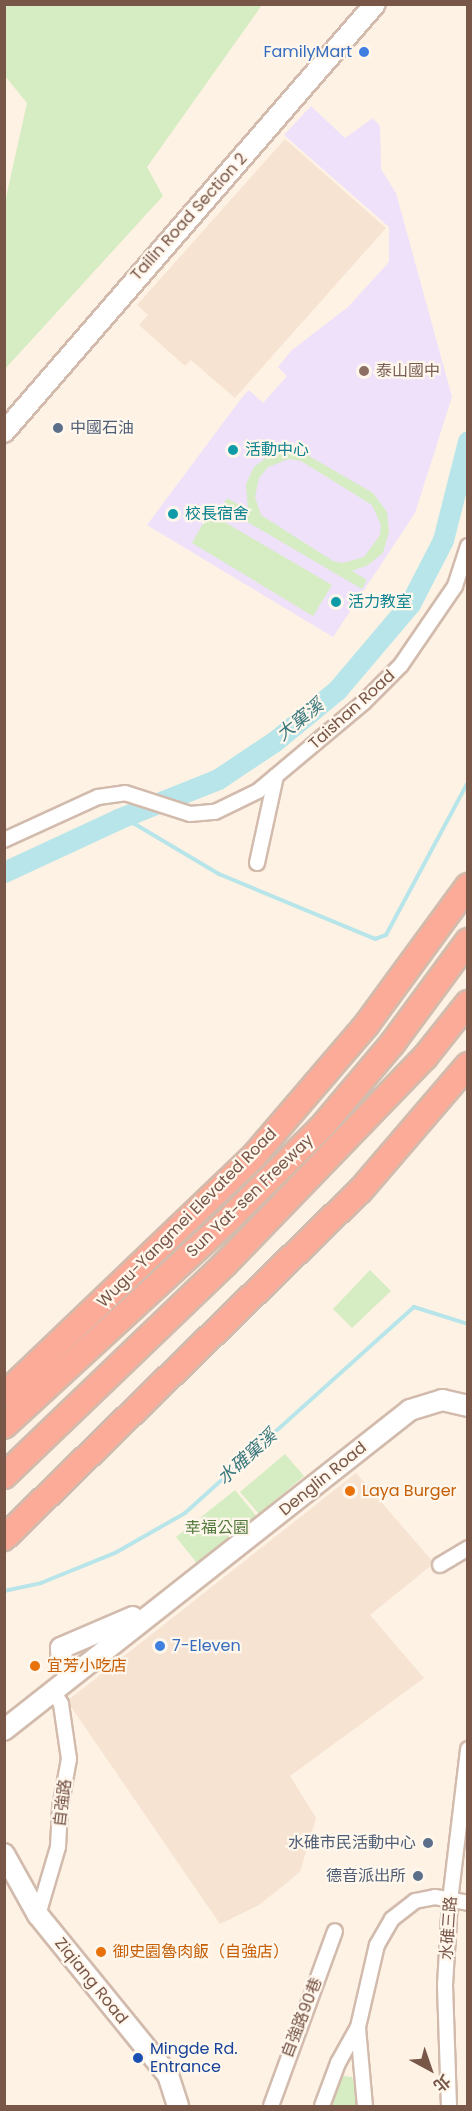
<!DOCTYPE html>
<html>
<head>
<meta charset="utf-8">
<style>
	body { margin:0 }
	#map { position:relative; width:472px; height:2111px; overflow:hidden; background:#fef2e4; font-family:Poppins,"Noto Sans TC",sans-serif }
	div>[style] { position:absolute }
	.residential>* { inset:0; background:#f6e3d2 }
	.education>* { inset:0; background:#efe1fa }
	.green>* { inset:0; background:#d6ecc2 }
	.stream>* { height:4px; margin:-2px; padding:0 2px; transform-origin:2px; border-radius:2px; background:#b7e5e9 }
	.river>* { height:21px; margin:-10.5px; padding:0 10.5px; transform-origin:10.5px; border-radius:10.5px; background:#b7e5e9 }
	.roads { filter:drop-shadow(2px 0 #d2bbac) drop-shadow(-2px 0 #d2bbac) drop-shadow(0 2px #d2bbac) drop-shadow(0 -2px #d2bbac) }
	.street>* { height:14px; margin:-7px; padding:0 7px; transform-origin:7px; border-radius:7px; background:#fff }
	.secondary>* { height:20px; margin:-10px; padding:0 10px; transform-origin:10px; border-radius:10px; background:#fff }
	.highway>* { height:24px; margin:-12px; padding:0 12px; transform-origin:12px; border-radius:12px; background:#fbab97 }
	.dots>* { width:16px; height:16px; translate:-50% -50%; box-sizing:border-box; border:3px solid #fff6ec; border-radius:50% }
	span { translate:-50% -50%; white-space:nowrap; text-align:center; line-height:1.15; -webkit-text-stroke:4.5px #fff6ec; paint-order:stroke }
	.shop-label { font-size:16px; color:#366cbe }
	.right { translate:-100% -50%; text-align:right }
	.left { translate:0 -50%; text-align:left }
	.street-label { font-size:16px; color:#785648 }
	.education-label { font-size:16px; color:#785e54 }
	.service-label { font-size:16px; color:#4e5e75 }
	.culture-label { font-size:16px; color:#0d838f }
	.food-label { font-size:16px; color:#c56008 }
	.park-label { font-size:16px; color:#52793c }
	.transit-label { font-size:16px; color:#164399 }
	.water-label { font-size:18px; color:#3a787e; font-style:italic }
	.frame { position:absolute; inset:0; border:6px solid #785648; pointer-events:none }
	.north { position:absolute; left:400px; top:2039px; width:60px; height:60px; -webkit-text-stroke:4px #fff6ec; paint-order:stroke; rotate:140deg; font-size:16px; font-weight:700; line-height:24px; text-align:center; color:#785648 }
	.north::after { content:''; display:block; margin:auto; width:21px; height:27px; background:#785648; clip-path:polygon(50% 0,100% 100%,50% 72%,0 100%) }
</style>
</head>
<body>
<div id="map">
	<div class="residential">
		<i style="clip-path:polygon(285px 139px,386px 228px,235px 398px,191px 360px,185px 366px,139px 325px,148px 315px,137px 305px)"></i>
		<i style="clip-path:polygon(356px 1473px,434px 1563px,370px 1615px,424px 1678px,290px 1776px,316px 1818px,300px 1872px,259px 1905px,220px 1924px,67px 1701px)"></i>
	</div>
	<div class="education">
		<i style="clip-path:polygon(311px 106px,345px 138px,373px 118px,380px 126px,381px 169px,396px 193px,452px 397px,415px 513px,333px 637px,147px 525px,243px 396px,249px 390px,263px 403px,287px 376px,278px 367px,292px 350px,348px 307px,389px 262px,389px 227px,284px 135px)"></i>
	</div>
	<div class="green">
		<i style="clip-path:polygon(5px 4px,262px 5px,147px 167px,163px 196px,5px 369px,5px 202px,27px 103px,5px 76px)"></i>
		<i style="clip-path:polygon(evenodd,291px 450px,302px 452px,373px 493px,387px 512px,389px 532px,383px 553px,368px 565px,352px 571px,367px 580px,362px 589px,222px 507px,227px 498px,248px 510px,246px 484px,254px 467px,271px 454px,291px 450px,289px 459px,301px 461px,372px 505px,381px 525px,380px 535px,364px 557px,343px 563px,333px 561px,261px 515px,255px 497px,259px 478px,268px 467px,289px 459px)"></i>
		<i style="clip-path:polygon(209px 513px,332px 585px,313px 616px,192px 543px)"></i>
		<i style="clip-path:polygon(370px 1270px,391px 1291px,352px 1328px,333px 1309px)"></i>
		<i style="clip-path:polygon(285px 1454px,304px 1476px,259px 1514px,240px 1492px)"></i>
		<i style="clip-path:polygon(235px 1490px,259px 1519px,200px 1567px,176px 1537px)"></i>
		<i style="clip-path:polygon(334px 2075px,352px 2077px,360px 2106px,329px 2106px)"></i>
	</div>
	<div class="stream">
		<i style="left:123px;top:817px;width:112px;rotate:30.7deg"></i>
		<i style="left:219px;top:874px;width:169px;rotate:22.6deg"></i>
		<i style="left:375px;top:939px;width:12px;rotate:-20deg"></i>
		<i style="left:386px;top:935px;width:174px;rotate:-61.8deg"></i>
		<i style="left:4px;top:1591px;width:38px;rotate:-12deg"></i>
		<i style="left:41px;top:1583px;width:80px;rotate:-22.1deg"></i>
		<i style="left:115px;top:1553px;width:81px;rotate:-29.7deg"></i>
		<i style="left:185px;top:1513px;width:308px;rotate:-42deg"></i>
		<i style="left:414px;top:1307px;width:57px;rotate:17.5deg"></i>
	</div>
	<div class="river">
		<i style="left:4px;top:872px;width:126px;rotate:-24.9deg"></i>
		<i style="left:118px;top:819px;width:108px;rotate:-21.8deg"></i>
		<i style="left:218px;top:779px;width:69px;rotate:-33.7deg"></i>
		<i style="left:275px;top:741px;width:80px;rotate:-39.4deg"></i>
		<i style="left:337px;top:690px;width:113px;rotate:-49.7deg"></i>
		<i style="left:410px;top:604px;width:72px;rotate:-62.7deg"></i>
		<i style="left:443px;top:540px;width:102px;rotate:-75.8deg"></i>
	</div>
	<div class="roads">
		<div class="street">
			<i style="left:4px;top:840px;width:103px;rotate:-24.6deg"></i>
			<i style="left:98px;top:797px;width:27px;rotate:-8deg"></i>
			<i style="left:125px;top:793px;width:68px;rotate:17.9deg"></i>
			<i style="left:190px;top:814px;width:25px;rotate:-5deg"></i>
			<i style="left:215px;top:812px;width:48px;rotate:-26deg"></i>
			<i style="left:258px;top:791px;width:138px;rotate:-40deg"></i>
			<i style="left:364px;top:702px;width:52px;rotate:-45deg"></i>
			<i style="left:401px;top:665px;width:96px;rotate:-55.6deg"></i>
			<i style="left:455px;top:586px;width:42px;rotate:-72deg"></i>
			<i style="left:257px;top:863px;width:89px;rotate:-77.7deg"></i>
			<i style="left:440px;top:1565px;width:33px;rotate:-31deg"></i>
			<i style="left:38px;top:1915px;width:71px;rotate:-73.6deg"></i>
			<i style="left:58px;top:1847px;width:39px;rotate:-87deg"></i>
			<i style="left:60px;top:1808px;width:50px;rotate:-79.6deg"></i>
			<i style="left:69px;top:1759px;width:56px;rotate:-98.3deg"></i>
			<i style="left:61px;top:1704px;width:16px;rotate:-120deg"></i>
			<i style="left:358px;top:2028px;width:78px;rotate:84.9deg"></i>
			<i style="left:271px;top:2106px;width:186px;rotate:-69.9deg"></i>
			<i style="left:322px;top:2106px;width:46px;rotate:-69.6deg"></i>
			<i style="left:338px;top:2063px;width:41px;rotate:-60.9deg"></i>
			<i style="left:358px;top:2027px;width:84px;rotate:-77deg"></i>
			<i style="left:377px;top:1945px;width:30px;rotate:-60deg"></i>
			<i style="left:392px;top:1919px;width:29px;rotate:-38deg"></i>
			<i style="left:415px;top:1901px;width:20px;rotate:-11deg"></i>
			<i style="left:435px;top:1897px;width:34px;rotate:10deg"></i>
			<i style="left:449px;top:2106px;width:121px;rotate:-91.9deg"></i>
			<i style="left:445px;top:1985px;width:84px;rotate:-86.6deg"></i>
			<i style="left:450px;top:1901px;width:153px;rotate:-83.2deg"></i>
		</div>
		<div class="secondary">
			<i style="left:4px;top:432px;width:566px;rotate:-49.08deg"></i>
			<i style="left:71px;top:1676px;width:16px;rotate:-125deg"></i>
			<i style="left:62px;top:1663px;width:15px;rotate:-94deg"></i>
			<i style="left:61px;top:1648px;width:78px;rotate:-23.3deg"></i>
			<i style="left:4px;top:1730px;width:517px;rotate:-38.24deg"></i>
			<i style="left:410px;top:1410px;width:34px;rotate:-17deg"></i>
			<i style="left:442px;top:1400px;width:27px;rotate:13deg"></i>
			<i style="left:4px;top:1854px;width:70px;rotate:60.9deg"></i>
			<i style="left:38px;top:1915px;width:206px;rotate:50.9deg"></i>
			<i style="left:168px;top:2075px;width:33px;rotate:72deg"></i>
		</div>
		<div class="highway">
			<i style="left:4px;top:1395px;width:346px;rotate:-43.7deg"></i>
			<i style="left:254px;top:1156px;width:174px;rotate:-49.4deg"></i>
			<i style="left:367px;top:1024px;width:171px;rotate:-53.8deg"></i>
			<i style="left:4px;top:1426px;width:310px;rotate:-42.6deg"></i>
			<i style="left:232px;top:1216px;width:125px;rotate:-44.7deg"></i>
			<i style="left:321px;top:1128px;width:110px;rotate:-49.8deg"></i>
			<i style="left:392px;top:1044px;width:128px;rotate:-53.6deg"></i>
			<i style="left:4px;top:1476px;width:306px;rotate:-43.8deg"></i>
			<i style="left:225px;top:1264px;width:288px;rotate:-46deg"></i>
			<i style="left:425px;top:1057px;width:69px;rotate:-51.5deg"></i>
			<i style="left:4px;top:1538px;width:497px;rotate:-44.3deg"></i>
			<i style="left:360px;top:1191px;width:166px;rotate:-49.4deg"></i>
		</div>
	</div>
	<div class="dots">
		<i style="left:364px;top:52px;background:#3f7fe0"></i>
		<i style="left:364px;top:371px;background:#8d6e63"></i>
		<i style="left:58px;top:428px;background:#5c6f8a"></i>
		<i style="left:233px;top:450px;background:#0f9aa8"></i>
		<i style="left:173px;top:514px;background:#0f9aa8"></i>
		<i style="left:336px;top:602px;background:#0f9aa8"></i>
		<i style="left:350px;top:1491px;background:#e8710a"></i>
		<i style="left:160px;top:1646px;background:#3f7fe0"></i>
		<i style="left:35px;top:1666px;background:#e8710a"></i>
		<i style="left:428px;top:1843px;background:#5c6f8a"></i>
		<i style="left:418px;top:1876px;background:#5c6f8a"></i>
		<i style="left:101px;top:1952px;background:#e8710a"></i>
		<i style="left:138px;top:2058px;background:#1a4fb4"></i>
	</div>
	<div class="shop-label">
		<span class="right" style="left:352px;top:52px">FamilyMart</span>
		<span class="left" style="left:172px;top:1646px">7-Eleven</span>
	</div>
	<div class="street-label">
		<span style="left:189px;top:217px;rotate:-48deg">Tailin Road Section 2</span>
		<span style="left:352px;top:710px;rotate:-42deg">Taishan Road</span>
		<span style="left:250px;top:1196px;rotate:-44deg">Sun Yat-sen Freeway</span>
		<span style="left:187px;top:1218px;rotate:-45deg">Wugu-Yangmei Elevated Road</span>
		<span style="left:323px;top:1479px;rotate:-39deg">Denglin Road</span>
		<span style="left:63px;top:1803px;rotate:-83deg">自強路</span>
		<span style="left:449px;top:1928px;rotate:-86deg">水碓三路</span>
		<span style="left:91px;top:1981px;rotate:51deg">Ziqiang Road</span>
		<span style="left:302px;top:2018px;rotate:-69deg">自強路90巷</span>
	</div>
	<div class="education-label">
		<span class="left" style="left:376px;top:371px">泰山國中</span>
	</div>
	<div class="service-label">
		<span class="left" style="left:70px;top:428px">中國石油</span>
		<span class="right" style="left:416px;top:1843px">水碓市民活動中心</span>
		<span class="right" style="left:406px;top:1876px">德音派出所</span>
	</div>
	<div class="culture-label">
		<span class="left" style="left:245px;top:450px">活動中心</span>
		<span class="left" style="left:185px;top:514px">校長宿舍</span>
		<span class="left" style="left:348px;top:602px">活力教室</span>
	</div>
	<div class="food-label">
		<span class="left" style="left:362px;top:1491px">Laya Burger</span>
		<span class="left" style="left:47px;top:1666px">宜芳小吃店</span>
		<span class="left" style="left:113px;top:1952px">御史園魯肉飯（自強店）</span>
	</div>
	<div class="park-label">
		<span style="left:217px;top:1528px">幸福公園</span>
	</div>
	<div class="transit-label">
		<span class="left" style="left:150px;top:2058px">Mingde Rd.<br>Entrance</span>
	</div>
	<div class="water-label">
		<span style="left:300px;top:720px;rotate:-39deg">大窠溪</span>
		<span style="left:247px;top:1457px;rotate:-42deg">水確窠溪</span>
	</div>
	<div class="frame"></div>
	<div class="north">北</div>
</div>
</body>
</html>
